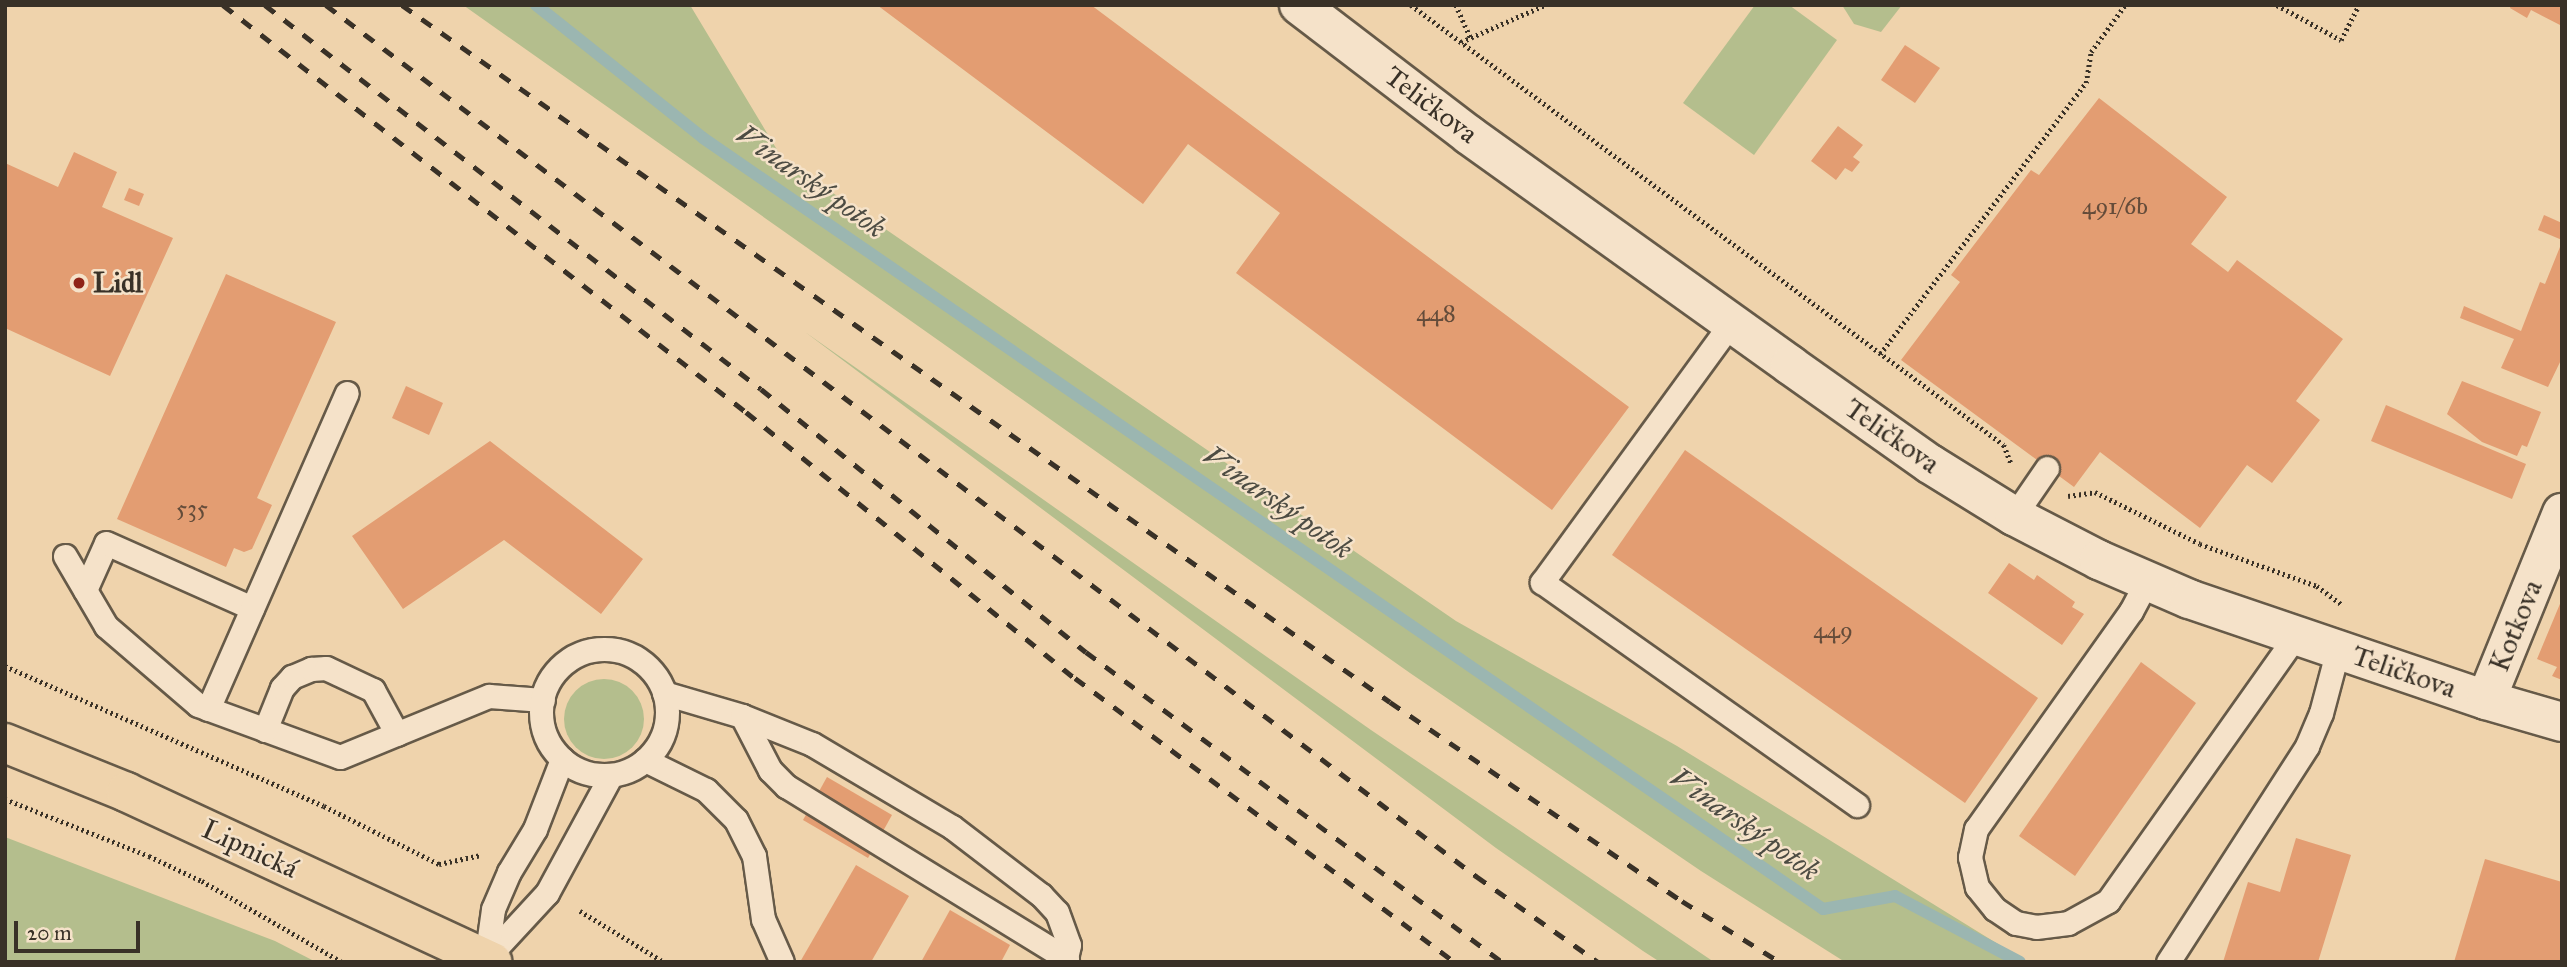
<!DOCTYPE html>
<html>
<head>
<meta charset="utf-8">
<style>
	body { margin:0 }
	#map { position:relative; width:2567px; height:967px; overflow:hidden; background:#efd3ac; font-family:"IM FELL Great Primer",serif }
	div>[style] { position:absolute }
	.green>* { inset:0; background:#b4be8d }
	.round { border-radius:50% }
	.stream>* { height:12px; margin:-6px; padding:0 6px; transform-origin:6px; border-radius:6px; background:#9bb6b1 }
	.building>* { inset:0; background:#e39d72 }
	.path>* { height:4.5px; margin-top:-2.25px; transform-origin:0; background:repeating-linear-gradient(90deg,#393127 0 2px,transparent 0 5.5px) }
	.roads { filter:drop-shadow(2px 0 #665a48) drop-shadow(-2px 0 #665a48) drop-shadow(0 2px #665a48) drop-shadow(0 -2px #665a48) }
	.lane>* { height:23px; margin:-11.5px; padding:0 11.5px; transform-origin:11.5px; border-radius:11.5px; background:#f5e2c9 }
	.lane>.ring { margin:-11.5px; padding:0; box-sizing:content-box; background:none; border:23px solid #f5e2c9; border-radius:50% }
	.street>* { height:38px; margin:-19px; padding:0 19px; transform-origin:19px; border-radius:19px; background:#f5e2c9 }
	.primary>* { height:38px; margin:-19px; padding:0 19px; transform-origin:19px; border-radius:19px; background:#efd3ac }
	.rail>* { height:5px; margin-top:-2.5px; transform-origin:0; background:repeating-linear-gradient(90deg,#393127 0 12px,transparent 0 24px) }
	.dots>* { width:19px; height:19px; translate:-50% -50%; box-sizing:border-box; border:4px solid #f5e2c9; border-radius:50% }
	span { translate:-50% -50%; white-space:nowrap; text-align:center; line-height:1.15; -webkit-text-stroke:5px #f5e2c9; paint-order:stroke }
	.number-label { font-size:24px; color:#644c3a }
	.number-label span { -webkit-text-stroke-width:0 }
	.street-label { font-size:28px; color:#393127 }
	.poi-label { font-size:28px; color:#393127; font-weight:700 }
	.left { translate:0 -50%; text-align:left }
	.water-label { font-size:30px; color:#4d4c43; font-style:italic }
	.frame { position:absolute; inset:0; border:7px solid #393127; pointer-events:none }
	.scale { position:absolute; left:14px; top:921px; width:126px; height:32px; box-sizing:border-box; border:4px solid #393127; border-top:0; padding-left:9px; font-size:21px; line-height:24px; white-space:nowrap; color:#393127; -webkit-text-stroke:5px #f5e2c9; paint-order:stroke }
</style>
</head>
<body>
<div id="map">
	<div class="green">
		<i style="clip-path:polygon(463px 5px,690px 5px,782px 158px,1456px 621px,1677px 746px,2027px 962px,1845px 962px,1701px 871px,1410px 673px)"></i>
		<i style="clip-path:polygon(1755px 5px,1789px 5px,1837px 40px,1754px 155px,1683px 103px)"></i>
		<i style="clip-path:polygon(1842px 5px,1902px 5px,1881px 32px,1854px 24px)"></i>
		<i style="clip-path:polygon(805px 332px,1371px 730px,1714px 962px,1660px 962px,1643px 951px,1496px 848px)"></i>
		<i class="round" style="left:564px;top:679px;width:80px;height:80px"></i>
		<i style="clip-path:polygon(5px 837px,275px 941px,316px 962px,5px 962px)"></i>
	</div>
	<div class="stream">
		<i style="left:536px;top:5px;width:213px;rotate:38.5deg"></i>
		<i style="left:703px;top:138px;width:1360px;rotate:34.54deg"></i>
		<i style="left:1823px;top:909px;width:73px;rotate:-10.2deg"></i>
		<i style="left:1895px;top:896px;width:141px;rotate:27.8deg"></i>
	</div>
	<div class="building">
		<i style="clip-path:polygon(877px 5px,1091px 5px,1629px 407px,1552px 510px,1236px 273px,1280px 213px,1188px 144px,1143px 204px)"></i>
		<i style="clip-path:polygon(2511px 5px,2562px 5px,2562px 26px,2531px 10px,2527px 18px,2510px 8px)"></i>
		<i style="clip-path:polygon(1905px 45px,1940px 68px,1915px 103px,1881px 80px)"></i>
		<i style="clip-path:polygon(2099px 98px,2227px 197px,2191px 244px,2228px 272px,2237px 260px,2343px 339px,2296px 401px,2320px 420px,2272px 483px,2247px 465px,2200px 528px,2100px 452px,2074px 487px,1901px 360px,1960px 282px,1951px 275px,2031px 170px,2039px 175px)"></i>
		<i style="clip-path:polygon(1838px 126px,1863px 145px,1853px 157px,1860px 162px,1852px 172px,1845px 168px,1836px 180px,1811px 161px)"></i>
		<i style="clip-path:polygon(74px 152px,117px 172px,102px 207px,173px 238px,110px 376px,5px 328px,5px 163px,58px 187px)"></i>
		<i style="clip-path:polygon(129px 188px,144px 194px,139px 206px,124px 200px)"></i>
		<i style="clip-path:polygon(2544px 215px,2562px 223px,2562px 240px,2538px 230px)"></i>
		<i style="clip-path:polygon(2562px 242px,2562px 358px,2548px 387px,2501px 368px,2514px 339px,2460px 318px,2464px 306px,2521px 331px,2540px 282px,2545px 284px)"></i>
		<i style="clip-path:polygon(226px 274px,336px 322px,257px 498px,272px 505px,252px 549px,244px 552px,234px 548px,226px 567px,117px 519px)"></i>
		<i style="clip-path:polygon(2462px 381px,2541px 412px,2527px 447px,2522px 445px,2517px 456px,2482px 442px,2447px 414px)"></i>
		<i style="clip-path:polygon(406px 386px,443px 403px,429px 435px,392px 418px)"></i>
		<i style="clip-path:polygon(2386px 405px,2526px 464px,2512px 499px,2371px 441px)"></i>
		<i style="clip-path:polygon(490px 441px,643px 559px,601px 614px,504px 540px,403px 609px,352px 536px)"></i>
		<i style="clip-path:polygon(1685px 450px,2038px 698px,1965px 803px,1612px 555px)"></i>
		<i style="clip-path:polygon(2009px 563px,2034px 580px,2037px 575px,2075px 602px,2072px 607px,2084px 614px,2062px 645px,1988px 593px)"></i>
		<i style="clip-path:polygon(2562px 599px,2562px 680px,2552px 676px,2557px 667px,2537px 659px)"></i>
		<i style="clip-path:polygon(2141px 662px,2196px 703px,2075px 876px,2019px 836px)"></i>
		<i style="clip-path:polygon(827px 777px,892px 815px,868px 858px,803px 820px)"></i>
		<i style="clip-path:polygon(2296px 838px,2351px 855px,2318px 962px,2223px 962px,2248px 882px,2280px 892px)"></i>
		<i style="clip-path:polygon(2485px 859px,2562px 882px,2562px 962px,2454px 962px)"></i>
		<i style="clip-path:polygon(856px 865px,909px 896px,871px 962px,800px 962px)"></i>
		<i style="clip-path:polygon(950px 910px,1010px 945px,1001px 962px,921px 962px)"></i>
	</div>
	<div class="path">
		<i style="left:1411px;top:5px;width:738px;rotate:36.58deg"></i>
		<i style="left:2004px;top:445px;width:19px;rotate:69deg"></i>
		<i style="left:1456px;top:5px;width:36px;rotate:66deg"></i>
		<i style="left:2277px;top:5px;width:73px;rotate:28.7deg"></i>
		<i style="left:2341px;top:40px;width:39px;rotate:-63deg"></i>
		<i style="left:1461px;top:42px;width:92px;rotate:-23.8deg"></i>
		<i style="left:1880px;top:354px;width:340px;rotate:-52.8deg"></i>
		<i style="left:2086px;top:83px;width:31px;rotate:-81deg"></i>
		<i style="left:2091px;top:52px;width:58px;rotate:-54.1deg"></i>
		<i style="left:2068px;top:496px;width:27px;rotate:-8deg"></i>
		<i style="left:2095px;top:492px;width:117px;rotate:26.3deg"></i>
		<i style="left:2200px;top:544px;width:124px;rotate:19.7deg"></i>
		<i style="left:2317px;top:586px;width:31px;rotate:37deg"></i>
		<i style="left:5px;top:666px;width:348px;rotate:23.7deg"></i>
		<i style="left:324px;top:806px;width:129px;rotate:26.8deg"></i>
		<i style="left:439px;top:864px;width:43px;rotate:-12.1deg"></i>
		<i style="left:5px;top:799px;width:155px;rotate:21.6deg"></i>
		<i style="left:149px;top:856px;width:59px;rotate:25.3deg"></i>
		<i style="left:202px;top:881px;width:162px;rotate:30.1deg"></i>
		<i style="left:580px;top:911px;width:98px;rotate:31.3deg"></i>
	</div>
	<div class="roads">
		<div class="lane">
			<i style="left:1731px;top:323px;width:321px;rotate:126.1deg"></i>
			<i style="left:1542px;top:582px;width:386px;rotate:35.3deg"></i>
			<i style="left:2014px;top:516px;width:58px;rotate:-55.5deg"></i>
			<i style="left:65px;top:556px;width:81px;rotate:59.6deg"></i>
			<i style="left:106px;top:626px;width:121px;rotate:40.7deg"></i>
			<i style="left:198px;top:705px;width:151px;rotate:20.1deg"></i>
			<i style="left:340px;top:757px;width:161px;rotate:-22.3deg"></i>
			<i style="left:489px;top:696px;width:54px;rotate:4.2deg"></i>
			<i style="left:2147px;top:581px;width:34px;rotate:118deg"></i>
			<i style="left:2131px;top:611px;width:267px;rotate:125.4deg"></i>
			<i style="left:1976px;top:829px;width:29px;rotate:102deg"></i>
			<i style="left:1970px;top:857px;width:31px;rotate:77deg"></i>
			<i style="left:1977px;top:887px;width:28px;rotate:51deg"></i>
			<i style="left:1995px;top:909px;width:25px;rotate:34deg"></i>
			<i style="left:2016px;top:923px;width:20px;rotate:11deg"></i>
			<i style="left:2036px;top:927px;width:32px;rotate:-7deg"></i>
			<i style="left:2068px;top:923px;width:46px;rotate:-28.8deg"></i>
			<i style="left:2108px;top:901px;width:326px;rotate:-54.7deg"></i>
			<i style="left:85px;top:590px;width:51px;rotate:-65.9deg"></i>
			<i style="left:106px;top:543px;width:160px;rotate:24deg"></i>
			<i class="ring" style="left:541px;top:649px;width:103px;height:103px"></i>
			<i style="left:664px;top:693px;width:81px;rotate:16.4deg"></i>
			<i style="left:742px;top:716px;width:75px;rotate:21.8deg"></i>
			<i style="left:812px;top:744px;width:163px;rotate:30.7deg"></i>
			<i style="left:952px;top:827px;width:112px;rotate:37.4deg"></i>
			<i style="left:1041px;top:895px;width:23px;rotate:47deg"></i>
			<i style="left:1057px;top:912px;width:35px;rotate:70deg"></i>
			<i style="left:1069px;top:945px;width:17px;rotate:103deg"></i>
			<i style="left:208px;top:709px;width:345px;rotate:-66.3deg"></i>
			<i style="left:742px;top:716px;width:61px;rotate:62.6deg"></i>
			<i style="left:770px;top:770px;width:23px;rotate:45deg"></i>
			<i style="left:786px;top:786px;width:330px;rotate:31.6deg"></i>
			<i style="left:265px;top:730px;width:45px;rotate:-68deg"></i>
			<i style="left:282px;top:688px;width:15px;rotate:-48deg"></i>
			<i style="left:292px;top:677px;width:21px;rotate:-23deg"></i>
			<i style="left:311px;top:669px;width:15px;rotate:-4deg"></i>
			<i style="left:326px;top:668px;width:52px;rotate:25.1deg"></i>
			<i style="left:373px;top:690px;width:50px;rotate:61.4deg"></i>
			<i style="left:645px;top:760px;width:68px;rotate:26.2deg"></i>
			<i style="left:706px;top:790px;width:42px;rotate:45deg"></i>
			<i style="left:736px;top:820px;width:40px;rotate:63.4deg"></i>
			<i style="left:754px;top:856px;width:64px;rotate:81.9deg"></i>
			<i style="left:763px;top:919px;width:47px;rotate:66.2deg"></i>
			<i style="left:486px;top:959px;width:90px;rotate:-47.3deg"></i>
			<i style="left:547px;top:893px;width:134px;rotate:-61.5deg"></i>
			<i style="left:486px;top:959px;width:50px;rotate:-82deg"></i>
			<i style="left:493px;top:909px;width:40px;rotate:-66.6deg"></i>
			<i style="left:509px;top:872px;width:50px;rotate:-58.8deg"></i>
			<i style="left:535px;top:829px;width:75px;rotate:-68.9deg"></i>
			<i style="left:2168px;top:962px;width:257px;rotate:-57.2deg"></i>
			<i style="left:2307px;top:746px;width:36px;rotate:-67deg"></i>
			<i style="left:2321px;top:713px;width:66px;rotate:-75.1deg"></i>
		</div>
		<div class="street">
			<i style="left:1299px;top:5px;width:214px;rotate:37.4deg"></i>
			<i style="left:1469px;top:135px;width:395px;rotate:35.6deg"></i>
			<i style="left:1790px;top:365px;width:171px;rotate:35.3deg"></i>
			<i style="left:1930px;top:464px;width:99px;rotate:31.8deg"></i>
			<i style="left:2014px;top:516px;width:96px;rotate:27.4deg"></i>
			<i style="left:2099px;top:560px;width:98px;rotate:23.4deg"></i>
			<i style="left:2189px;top:599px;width:314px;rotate:18.8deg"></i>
			<i style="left:2486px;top:700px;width:79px;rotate:16.1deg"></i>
			<i style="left:2486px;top:700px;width:202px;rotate:-67.9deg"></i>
		</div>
		<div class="primary">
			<i style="left:5px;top:743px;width:131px;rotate:22deg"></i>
			<i style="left:126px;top:792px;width:404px;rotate:24.9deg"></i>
		</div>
	</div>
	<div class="rail">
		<i style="left:223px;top:5px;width:663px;rotate:37.89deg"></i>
		<i style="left:746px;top:412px;width:423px;rotate:39deg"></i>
		<i style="left:1075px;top:678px;width:474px;rotate:36.8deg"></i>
		<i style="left:265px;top:5px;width:627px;rotate:37.75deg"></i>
		<i style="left:761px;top:389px;width:418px;rotate:39deg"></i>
		<i style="left:1086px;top:652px;width:519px;rotate:36.69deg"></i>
		<i style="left:326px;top:5px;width:1443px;rotate:37.14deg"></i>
		<i style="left:1476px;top:876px;width:149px;rotate:35.2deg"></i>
		<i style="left:402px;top:5px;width:1209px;rotate:35.2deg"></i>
		<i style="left:1390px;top:702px;width:353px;rotate:34.3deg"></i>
		<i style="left:1682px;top:901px;width:115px;rotate:31.9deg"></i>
	</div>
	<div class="dots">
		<i style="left:79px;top:283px;background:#8f2418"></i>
	</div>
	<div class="number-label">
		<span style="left:2115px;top:207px">491/6b</span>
		<span style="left:1436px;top:314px">448</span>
		<span style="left:192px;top:509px">535</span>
		<span style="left:1833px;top:631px">449</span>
	</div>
	<div class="street-label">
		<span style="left:1431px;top:105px;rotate:37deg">Teličkova</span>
		<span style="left:1892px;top:436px;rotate:35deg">Teličkova</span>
		<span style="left:2516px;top:626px;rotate:-68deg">Kotkova</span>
		<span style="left:2404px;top:672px;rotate:19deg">Teličkova</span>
		<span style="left:250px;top:849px;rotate:25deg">Lipnická</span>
	</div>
	<div class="poi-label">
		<span class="left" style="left:93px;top:283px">Lidl</span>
	</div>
	<div class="water-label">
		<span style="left:811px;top:181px;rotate:35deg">Vinarský potok</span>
		<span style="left:1278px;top:502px;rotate:35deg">Vinarský potok</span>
		<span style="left:1745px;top:824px;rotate:35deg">Vinarský potok</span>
	</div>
	<div class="frame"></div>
	<div class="scale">20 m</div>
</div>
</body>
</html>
